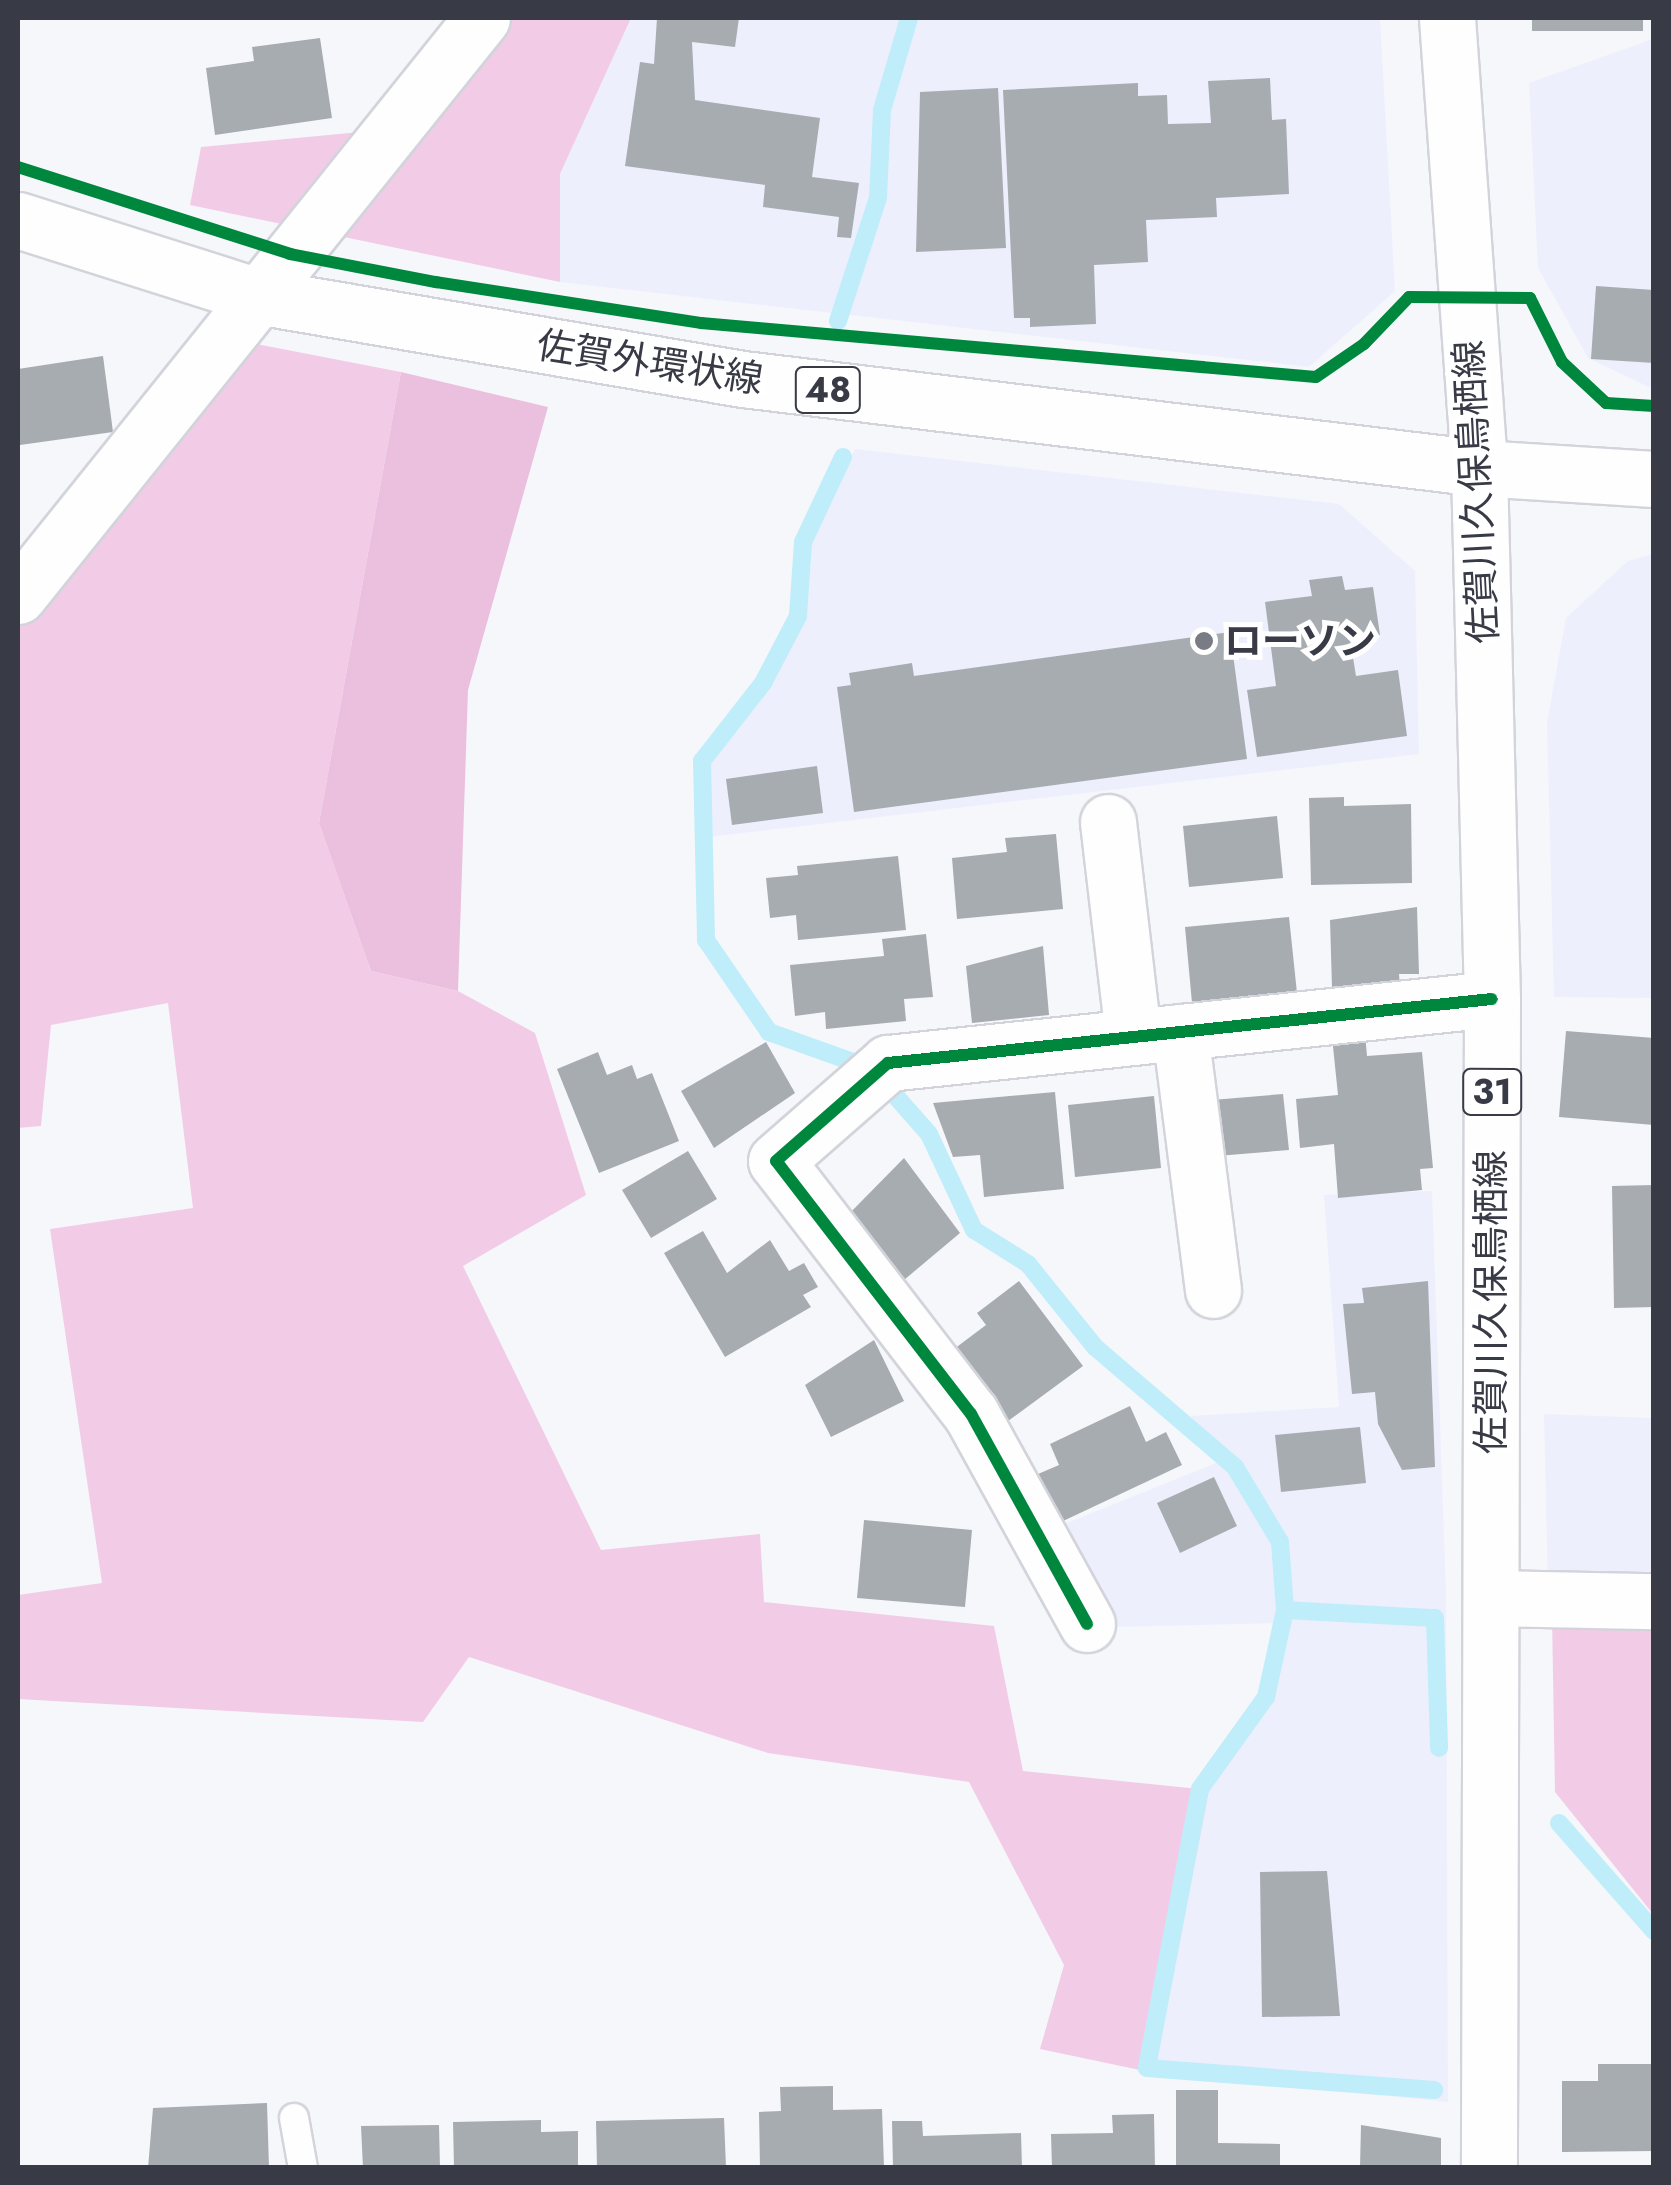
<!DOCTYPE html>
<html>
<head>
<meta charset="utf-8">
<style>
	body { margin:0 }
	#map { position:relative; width:1671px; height:2185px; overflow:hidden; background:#f6f7fb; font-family:Jost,"Noto Sans JP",sans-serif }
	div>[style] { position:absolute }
	.built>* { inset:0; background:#edeffd }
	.green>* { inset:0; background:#f2cce7 }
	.forest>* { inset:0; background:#eac0de }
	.stream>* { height:18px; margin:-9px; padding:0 9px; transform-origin:9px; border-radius:9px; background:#c0edfa }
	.building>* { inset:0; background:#a7acb1 }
	.roads { filter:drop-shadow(2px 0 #d3d4db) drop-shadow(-2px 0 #d3d4db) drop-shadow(0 2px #d3d4db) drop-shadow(0 -2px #d3d4db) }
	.lane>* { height:28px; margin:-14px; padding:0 14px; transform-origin:14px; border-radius:14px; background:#fefefe }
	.street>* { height:55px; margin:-27.5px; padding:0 27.5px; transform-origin:27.5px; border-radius:27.5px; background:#fefefe }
	.primary>* { height:55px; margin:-27.5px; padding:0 27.5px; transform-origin:27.5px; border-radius:27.5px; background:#fefefe }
	.cycleway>* { height:12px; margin:-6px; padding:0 6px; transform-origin:6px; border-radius:6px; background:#00873e }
	.dots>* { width:28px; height:28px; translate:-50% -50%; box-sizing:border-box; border:5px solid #fff; border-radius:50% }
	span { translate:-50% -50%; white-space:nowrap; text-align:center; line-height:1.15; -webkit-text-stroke:10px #fff; paint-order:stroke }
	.shield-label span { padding:2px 8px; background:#fff; border:2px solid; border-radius:8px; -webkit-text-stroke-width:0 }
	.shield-label { font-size:35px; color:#383a46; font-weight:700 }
	.street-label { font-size:38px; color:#383a46 }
	.poi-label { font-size:38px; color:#383a46; font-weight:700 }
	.left { translate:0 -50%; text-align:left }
	.frame { position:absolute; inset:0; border:20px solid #383a46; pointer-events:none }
</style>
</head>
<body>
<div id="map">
	<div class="built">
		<i style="clip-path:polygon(631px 18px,1380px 18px,1395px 291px,1309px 367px,560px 282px,560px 174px)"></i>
		<i style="clip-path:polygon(1653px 39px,1653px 389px,1588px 358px,1538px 268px,1529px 83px)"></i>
		<i style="clip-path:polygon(855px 449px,1339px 504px,1415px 571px,1419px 754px,708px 837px,711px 764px,804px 619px,807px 540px)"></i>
		<i style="clip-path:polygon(1653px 554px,1653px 998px,1554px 997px,1547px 723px,1566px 618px,1628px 561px)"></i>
		<i style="clip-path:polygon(1432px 1191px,1446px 1595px,1448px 2102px,1154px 2073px,1209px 1790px,1272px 1703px,1285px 1623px,1113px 1627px,1062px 1525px,1216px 1463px,1191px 1416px,1339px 1407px,1324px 1195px)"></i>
		<i style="clip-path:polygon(1544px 1414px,1653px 1418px,1653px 1588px,1548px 1587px)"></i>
	</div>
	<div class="green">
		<i style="clip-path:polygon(465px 18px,631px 18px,560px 174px,560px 282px,190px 205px,201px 147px,371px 131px)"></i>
		<i style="clip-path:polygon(241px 341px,401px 372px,319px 823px,371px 971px,458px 991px,535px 1033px,586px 1195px,463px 1266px,601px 1550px,760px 1534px,764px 1602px,994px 1626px,1023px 1771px,1209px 1790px,1154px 2073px,1040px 2049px,1064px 1965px,969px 1782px,768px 1753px,469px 1657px,423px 1722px,18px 1699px,18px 1595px,102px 1583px,50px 1229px,193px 1208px,168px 1003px,51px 1025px,41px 1126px,18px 1128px,18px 617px)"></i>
		<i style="clip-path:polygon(1552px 1616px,1653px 1616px,1653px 1914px,1555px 1792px)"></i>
	</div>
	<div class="forest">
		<i style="clip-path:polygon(401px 372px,548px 407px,468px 690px,458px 991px,371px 971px,319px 823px)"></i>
	</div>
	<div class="stream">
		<i style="left:838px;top:321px;width:129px;rotate:-72deg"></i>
		<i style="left:878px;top:198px;width:88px;rotate:-87.4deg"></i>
		<i style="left:882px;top:110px;width:96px;rotate:-73.6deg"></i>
		<i style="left:843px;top:457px;width:94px;rotate:115.2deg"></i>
		<i style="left:803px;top:542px;width:74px;rotate:93.9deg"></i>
		<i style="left:798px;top:616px;width:76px;rotate:117.6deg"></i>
		<i style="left:763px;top:683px;width:99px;rotate:128deg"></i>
		<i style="left:702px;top:761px;width:179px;rotate:88.7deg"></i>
		<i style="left:706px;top:940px;width:112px;rotate:55.6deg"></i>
		<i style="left:769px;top:1032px;width:89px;rotate:19.7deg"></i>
		<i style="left:892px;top:1092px;width:56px;rotate:48.6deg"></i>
		<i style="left:929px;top:1134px;width:106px;rotate:64.9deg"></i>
		<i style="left:974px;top:1230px;width:64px;rotate:32.2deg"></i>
		<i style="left:1028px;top:1264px;width:107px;rotate:51.1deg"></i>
		<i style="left:1095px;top:1347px;width:184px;rotate:40.6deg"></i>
		<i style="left:1235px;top:1467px;width:87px;rotate:59deg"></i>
		<i style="left:1280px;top:1542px;width:68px;rotate:85.8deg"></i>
		<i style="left:1285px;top:1610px;width:89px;rotate:102.3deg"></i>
		<i style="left:1266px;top:1697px;width:113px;rotate:125.7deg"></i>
		<i style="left:1200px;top:1789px;width:284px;rotate:100.8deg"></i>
		<i style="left:1147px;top:2068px;width:288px;rotate:4.4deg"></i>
		<i style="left:1285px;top:1610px;width:150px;rotate:3.1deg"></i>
		<i style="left:1435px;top:1618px;width:130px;rotate:88.2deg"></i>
		<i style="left:1559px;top:1823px;width:144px;rotate:48.7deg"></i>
	</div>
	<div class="building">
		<i style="clip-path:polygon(657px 18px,739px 18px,735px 47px,692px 42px,695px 100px,820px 118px,812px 177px,859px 183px,851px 238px,837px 237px,839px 217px,763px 207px,765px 185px,625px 166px,640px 62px,654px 64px)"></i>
		<i style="clip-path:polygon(1532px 18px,1643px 18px,1643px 31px,1532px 31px)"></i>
		<i style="clip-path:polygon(320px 38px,332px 118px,215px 135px,206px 68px,254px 61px,252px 47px)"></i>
		<i style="clip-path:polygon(1270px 78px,1272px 120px,1286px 119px,1289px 194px,1216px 198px,1217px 217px,1146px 220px,1148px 262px,1094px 265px,1096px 324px,1030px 327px,1030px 318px,1014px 318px,1003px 90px,1138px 83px,1138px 96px,1167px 95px,1168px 124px,1211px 123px,1208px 81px)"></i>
		<i style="clip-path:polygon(998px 88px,1006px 248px,916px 252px,920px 92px)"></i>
		<i style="clip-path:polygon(1596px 286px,1654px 290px,1654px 363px,1591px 359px)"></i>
		<i style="clip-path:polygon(103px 356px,113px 432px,20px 445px,18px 369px)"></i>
		<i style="clip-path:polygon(1342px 576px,1345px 590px,1373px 587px,1380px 635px,1350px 639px,1356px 676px,1398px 670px,1407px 736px,1257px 757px,1247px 690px,1276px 686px,1265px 602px,1312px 596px,1309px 580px)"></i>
		<i style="clip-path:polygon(1230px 632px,1247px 759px,854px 812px,837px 687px,851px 685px,849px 673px,912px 663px,914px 676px)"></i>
		<i style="clip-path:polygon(817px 766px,823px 813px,732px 825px,726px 779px)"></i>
		<i style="clip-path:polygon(1344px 797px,1344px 806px,1411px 804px,1412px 883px,1311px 885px,1309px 798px)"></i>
		<i style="clip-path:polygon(1277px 816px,1283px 878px,1189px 887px,1183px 826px)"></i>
		<i style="clip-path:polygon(1056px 834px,1063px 909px,957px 919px,952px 858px,1007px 852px,1005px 838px)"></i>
		<i style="clip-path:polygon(898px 856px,906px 930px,798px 940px,796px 915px,770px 918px,766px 878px,798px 875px,797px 866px)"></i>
		<i style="clip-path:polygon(1417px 907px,1419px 974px,1399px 974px,1400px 986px,1332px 988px,1330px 920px)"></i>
		<i style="clip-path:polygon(1289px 917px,1297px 993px,1192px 1003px,1185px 927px)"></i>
		<i style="clip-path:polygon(926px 934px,933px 997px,904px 999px,906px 1021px,826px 1029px,825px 1012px,795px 1016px,790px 965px,884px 956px,882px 939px)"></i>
		<i style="clip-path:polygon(1043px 946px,1049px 1015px,972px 1023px,966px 966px)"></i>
		<i style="clip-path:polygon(1566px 1031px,1654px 1038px,1654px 1125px,1559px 1117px)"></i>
		<i style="clip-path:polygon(1365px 1034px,1367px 1056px,1422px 1052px,1433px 1168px,1420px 1169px,1422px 1190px,1338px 1198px,1334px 1144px,1300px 1148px,1296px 1099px,1338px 1095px,1332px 1037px)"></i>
		<i style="clip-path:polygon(766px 1042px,795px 1093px,714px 1148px,681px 1091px)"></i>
		<i style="clip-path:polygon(598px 1052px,607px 1075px,632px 1065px,637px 1079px,652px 1073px,679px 1141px,599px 1173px,557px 1069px)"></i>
		<i style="clip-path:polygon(1055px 1092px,1064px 1189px,984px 1197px,980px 1155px,953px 1157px,933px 1103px)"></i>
		<i style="clip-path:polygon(1283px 1094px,1289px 1150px,1217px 1156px,1212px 1100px)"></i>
		<i style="clip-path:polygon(1154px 1096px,1161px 1168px,1075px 1177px,1068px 1105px)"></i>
		<i style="clip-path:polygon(688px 1151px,717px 1199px,651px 1238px,622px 1190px)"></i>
		<i style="clip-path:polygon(904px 1158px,960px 1233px,898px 1285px,843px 1220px)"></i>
		<i style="clip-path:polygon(1654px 1185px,1654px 1307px,1614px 1308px,1612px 1186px)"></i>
		<i style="clip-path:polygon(703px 1231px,727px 1273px,770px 1240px,789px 1271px,804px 1263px,818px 1287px,803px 1295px,811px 1307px,725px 1357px,664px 1253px)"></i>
		<i style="clip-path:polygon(1019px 1281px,1083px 1366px,1008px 1421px,954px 1349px,986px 1325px,977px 1313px)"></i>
		<i style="clip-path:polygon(1428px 1281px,1435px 1467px,1402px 1470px,1378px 1424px,1375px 1392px,1352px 1394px,1343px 1304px,1364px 1303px,1362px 1288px)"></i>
		<i style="clip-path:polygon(874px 1340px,904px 1401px,831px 1437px,805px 1385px)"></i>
		<i style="clip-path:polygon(1130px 1406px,1146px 1442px,1166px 1432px,1182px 1465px,1061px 1522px,1038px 1474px,1059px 1465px,1050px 1444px)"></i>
		<i style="clip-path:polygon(1360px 1427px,1366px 1483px,1281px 1492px,1275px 1435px)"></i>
		<i style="clip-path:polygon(1214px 1477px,1237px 1526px,1180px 1553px,1157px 1503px)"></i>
		<i style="clip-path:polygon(864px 1520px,972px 1530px,965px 1607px,857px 1598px)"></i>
		<i style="clip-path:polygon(1327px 1871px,1340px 2016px,1262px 2017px,1260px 1872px)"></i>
		<i style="clip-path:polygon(1598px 2064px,1654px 2064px,1654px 2151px,1562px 2152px,1562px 2081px,1598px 2081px)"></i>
		<i style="clip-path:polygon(833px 2086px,833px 2110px,882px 2109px,884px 2167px,760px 2168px,759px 2112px,781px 2111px,780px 2087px)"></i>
		<i style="clip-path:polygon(1176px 2090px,1218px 2090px,1218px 2143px,1280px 2144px,1280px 2168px,1176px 2168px)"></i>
		<i style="clip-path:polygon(267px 2103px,269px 2168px,148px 2168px,153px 2108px)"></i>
		<i style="clip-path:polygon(1154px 2114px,1155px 2168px,1052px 2168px,1051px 2134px,1113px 2133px,1112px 2115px)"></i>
		<i style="clip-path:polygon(724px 2118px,726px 2168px,597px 2168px,596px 2121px)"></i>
		<i style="clip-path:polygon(541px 2120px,541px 2132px,578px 2131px,578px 2168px,454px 2168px,453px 2122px)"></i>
		<i style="clip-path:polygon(892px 2121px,922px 2121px,923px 2136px,1021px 2133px,1022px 2168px,893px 2168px)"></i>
		<i style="clip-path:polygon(439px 2125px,440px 2168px,363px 2168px,361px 2126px)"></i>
		<i style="clip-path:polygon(1361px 2125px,1441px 2138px,1441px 2168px,1360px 2168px)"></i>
	</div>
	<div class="roads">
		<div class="lane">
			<i style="left:294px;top:2118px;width:51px;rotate:79.8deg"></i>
		</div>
		<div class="street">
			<i style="left:18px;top:596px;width:741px;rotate:-51.24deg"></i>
			<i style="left:1108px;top:822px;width:215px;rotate:83.3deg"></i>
			<i style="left:1180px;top:1032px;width:260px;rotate:82.7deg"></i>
			<i style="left:1491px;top:1598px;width:163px;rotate:1.1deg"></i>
			<i style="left:1087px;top:1624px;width:240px;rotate:-118.9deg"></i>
			<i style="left:971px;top:1414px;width:319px;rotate:-127.6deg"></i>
			<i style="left:776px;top:1161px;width:149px;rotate:-41.2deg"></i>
			<i style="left:888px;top:1063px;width:607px;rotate:-6.05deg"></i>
		</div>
		<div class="primary">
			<i style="left:1447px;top:18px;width:451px;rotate:85.9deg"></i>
			<i style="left:1479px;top:468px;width:531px;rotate:88.6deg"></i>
			<i style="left:1492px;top:999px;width:1169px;rotate:90.15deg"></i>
			<i style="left:18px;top:220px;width:251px;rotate:17.6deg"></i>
			<i style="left:257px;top:296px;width:493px;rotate:9.7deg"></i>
			<i style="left:743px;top:379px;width:741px;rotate:6.89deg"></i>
			<i style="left:1479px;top:468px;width:175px;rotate:3.6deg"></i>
		</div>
	</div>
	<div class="cycleway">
		<i style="left:18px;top:167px;width:286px;rotate:17.7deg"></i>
		<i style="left:290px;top:254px;width:149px;rotate:10.9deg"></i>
		<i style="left:436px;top:282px;width:268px;rotate:8.8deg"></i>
		<i style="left:701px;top:323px;width:617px;rotate:5.02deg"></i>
		<i style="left:1316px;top:377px;width:58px;rotate:-34.5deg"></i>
		<i style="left:1364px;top:344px;width:65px;rotate:-46.2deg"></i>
		<i style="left:1409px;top:297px;width:121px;rotate:0.5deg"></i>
		<i style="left:1530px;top:298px;width:72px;rotate:63.4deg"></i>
		<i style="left:1562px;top:362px;width:60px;rotate:43deg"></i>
		<i style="left:1606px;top:403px;width:48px;rotate:3.6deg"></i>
		<i style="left:1087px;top:1624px;width:240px;rotate:-118.9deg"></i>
		<i style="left:971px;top:1414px;width:319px;rotate:-127.6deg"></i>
		<i style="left:776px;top:1161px;width:149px;rotate:-41.2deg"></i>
		<i style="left:888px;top:1063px;width:607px;rotate:-6.05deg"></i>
	</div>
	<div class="dots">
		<i style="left:1204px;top:641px;background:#7a7c85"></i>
	</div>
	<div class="shield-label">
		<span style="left:828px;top:390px">48</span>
		<span style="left:1492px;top:1092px">31</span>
	</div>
	<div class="street-label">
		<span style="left:650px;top:362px;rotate:9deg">佐賀外環状線</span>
		<span style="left:1476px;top:492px;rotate:-93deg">佐賀川久保鳥栖線</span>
		<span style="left:1491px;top:1302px;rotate:-90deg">佐賀川久保鳥栖線</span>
	</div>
	<div class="poi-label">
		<span class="left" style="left:1224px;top:641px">ローソン</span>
	</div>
	<div class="frame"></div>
</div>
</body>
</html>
